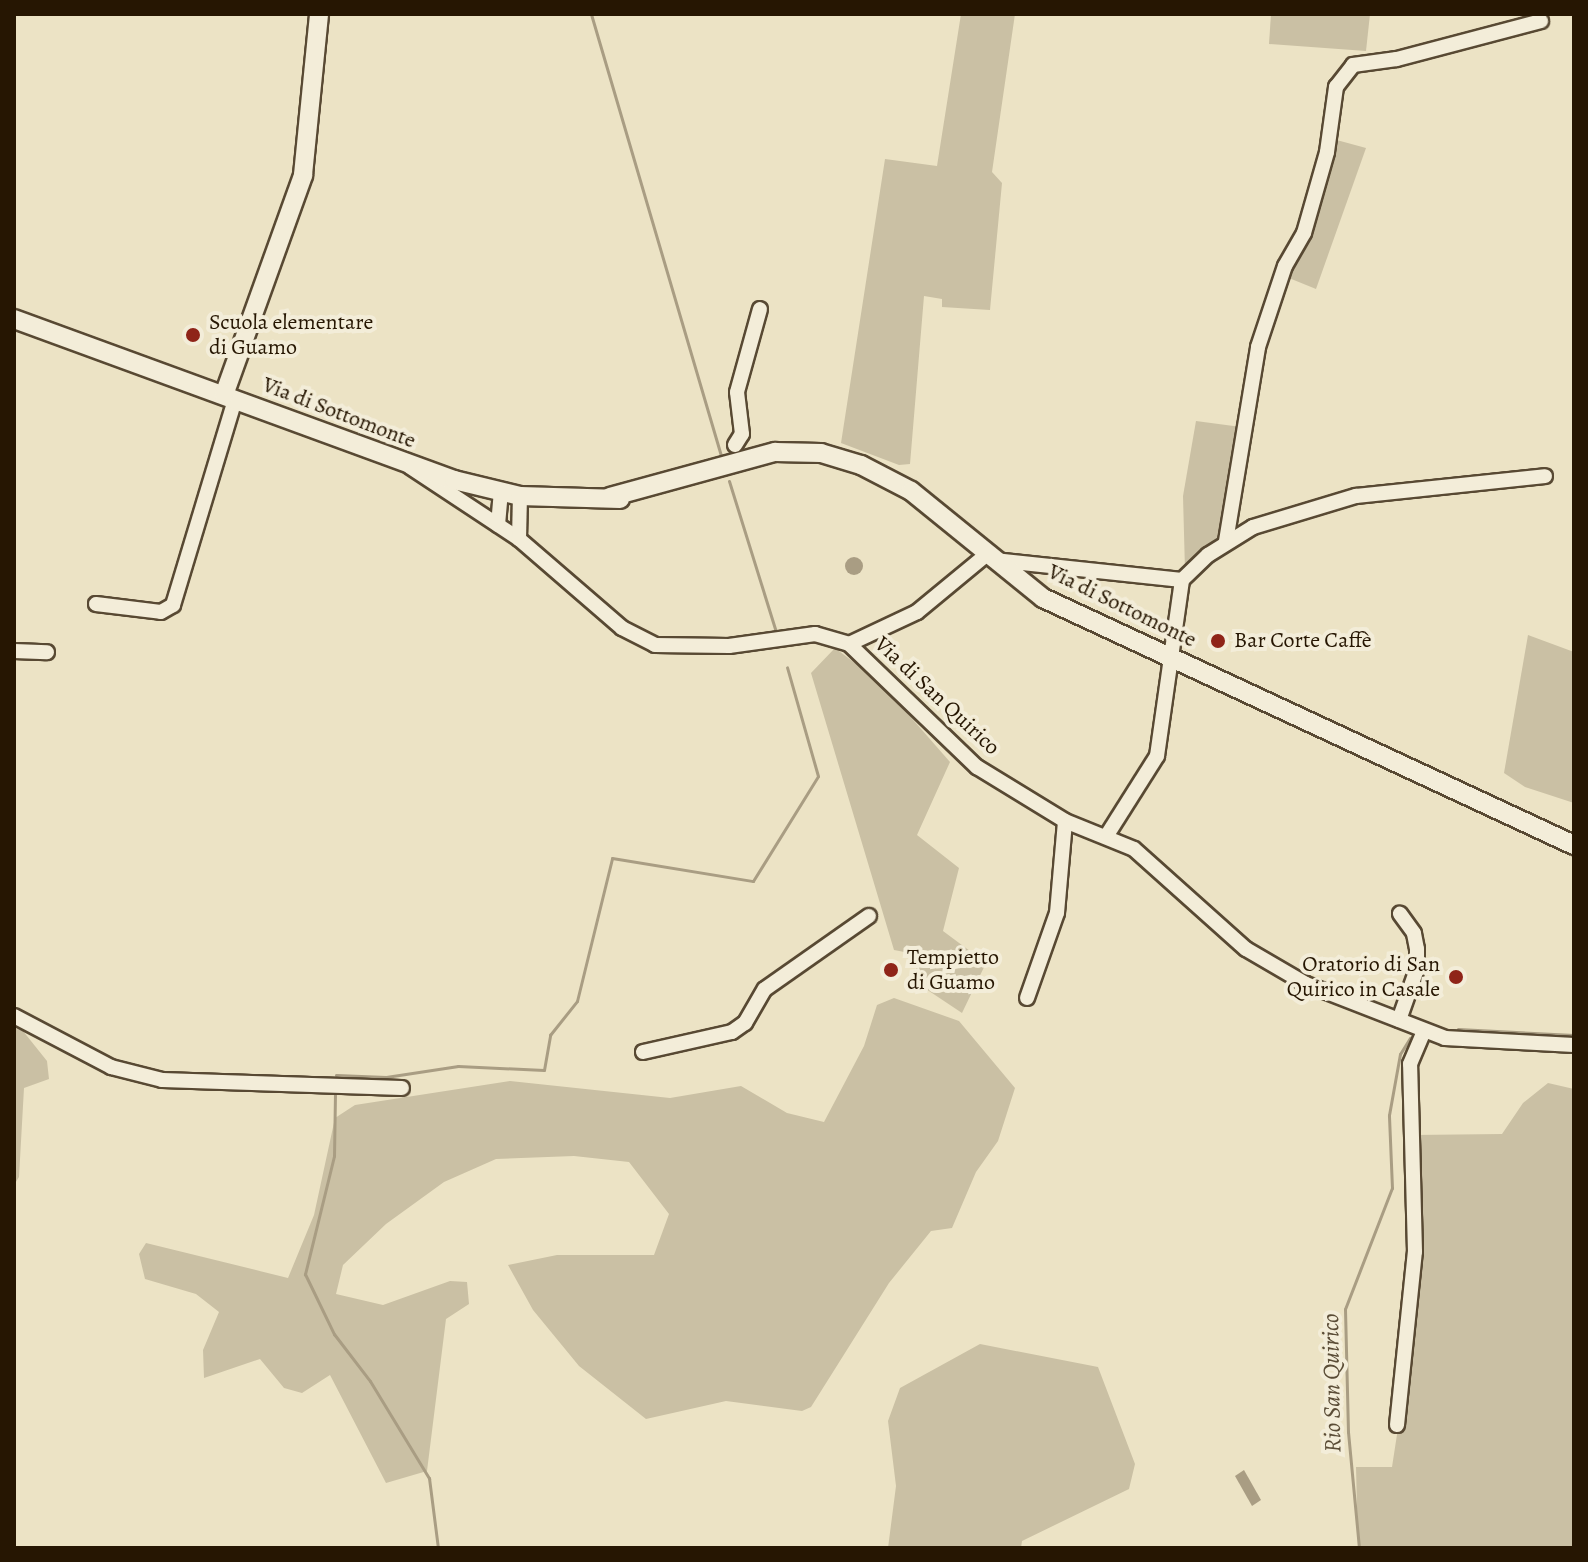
<!DOCTYPE html>
<html>
<head>
<meta charset="utf-8">
<style>
	body { margin:0 }
	#map { position:relative; width:1588px; height:1562px; overflow:hidden; background:#ece3c5; font-family:Alegreya,serif }
	div>[style] { position:absolute }
	.green>* { inset:0; background:#cac0a4 }
	.water>* { inset:0; background:#a99d83 }
	.round { border-radius:50% }
	.stream>* { height:3px; margin:-1.5px; padding:0 1.5px; transform-origin:1.5px; border-radius:1.5px; background:#a99d83 }
	.roads { filter:drop-shadow(2px 0 #584933) drop-shadow(-2px 0 #584933) drop-shadow(0 2px #584933) drop-shadow(0 -2px #584933) }
	.street>* { height:14px; margin:-7px; padding:0 7px; transform-origin:7px; border-radius:7px; background:#f3edd9 }
	.secondary>* { height:18px; margin:-9px; padding:0 9px; transform-origin:9px; border-radius:9px; background:#f3edd9 }
	.dots>* { width:22px; height:22px; translate:-50% -50%; box-sizing:border-box; border:4px solid #f3edd9; border-radius:50% }
	span { translate:-50% -50%; white-space:nowrap; text-align:center; line-height:1.15; -webkit-text-stroke:8px #f3edd9; paint-order:stroke }
	.poi-label { font-size:22px; color:#261602 }
	.left { translate:0 -50%; text-align:left }
	.right { translate:-100% -50%; text-align:right }
	.street-label { font-size:22px; color:#261602 }
	.water-label { font-size:24px; color:#5a4c36; font-style:italic }
	.frame { position:absolute; inset:0; border:16px solid #261602; pointer-events:none }
</style>
</head>
<body>
<div id="map">
	<div class="green">
		<i style="clip-path:polygon(961px 14px,1015px 14px,992px 172px,1002px 183px,990px 310px,942px 307px,942px 299px,924px 296px,910px 464px,899px 465px,841px 443px,885px 159px,937px 166px)"></i>
		<i style="clip-path:polygon(1271px 14px,1370px 14px,1366px 51px,1269px 44px)"></i>
		<i style="clip-path:polygon(1333px 139px,1366px 148px,1316px 289px,1284px 276px)"></i>
		<i style="clip-path:polygon(1196px 421px,1241px 427px,1227px 535px,1185px 570px,1183px 496px)"></i>
		<i style="clip-path:polygon(1528px 635px,1574px 652px,1574px 803px,1525px 787px,1504px 773px)"></i>
		<i style="clip-path:polygon(835px 648px,909px 704px,908px 714px,950px 762px,917px 835px,959px 868px,943px 931px,986px 963px,962px 1013px,917px 983px,915px 954px,894px 950px,811px 673px)"></i>
		<i style="clip-path:polygon(894px 998px,959px 1021px,1015px 1088px,998px 1141px,976px 1172px,952px 1228px,931px 1231px,889px 1283px,811px 1407px,802px 1411px,726px 1401px,646px 1419px,579px 1366px,533px 1310px,508px 1265px,557px 1255px,654px 1255px,669px 1214px,629px 1162px,574px 1156px,496px 1159px,444px 1182px,386px 1224px,343px 1265px,336px 1294px,383px 1305px,450px 1281px,467px 1282px,469px 1304px,446px 1319px,427px 1471px,386px 1483px,330px 1375px,302px 1393px,284px 1388px,260px 1359px,204px 1378px,203px 1350px,219px 1312px,196px 1294px,145px 1279px,139px 1254px,146px 1243px,288px 1278px,314px 1215px,335px 1118px,355px 1105px,510px 1081px,670px 1098px,741px 1086px,787px 1113px,824px 1122px,864px 1046px,877px 1005px)"></i>
		<i style="clip-path:polygon(14px 1028px,23px 1031px,47px 1061px,49px 1079px,24px 1088px,19px 1177px,14px 1185px)"></i>
		<i style="clip-path:polygon(1548px 1083px,1574px 1089px,1574px 1548px,1358px 1548px,1356px 1467px,1392px 1467px,1402px 1402px,1413px 1135px,1502px 1134px,1523px 1103px)"></i>
		<i style="clip-path:polygon(980px 1344px,1098px 1367px,1135px 1464px,1129px 1489px,1022px 1541px,1021px 1548px,888px 1548px,896px 1486px,888px 1421px,900px 1388px)"></i>
	</div>
	<div class="water">
		<i class="round" style="left:845px;top:557px;width:18px;height:18px"></i>
		<i style="clip-path:polygon(1244px 1470px,1261px 1500px,1252px 1506px,1235px 1476px)"></i>
	</div>
	<div class="stream">
		<i style="left:591px;top:14px;width:460px;rotate:73.6deg"></i>
		<i style="left:729px;top:481px;width:155px;rotate:72.7deg"></i>
		<i style="left:1458px;top:1029px;width:116px;rotate:3deg"></i>
		<i style="left:336px;top:1075px;width:50px;rotate:2.3deg"></i>
		<i style="left:386px;top:1077px;width:73px;rotate:-8.7deg"></i>
		<i style="left:458px;top:1066px;width:86px;rotate:2.7deg"></i>
		<i style="left:544px;top:1070px;width:36px;rotate:-80deg"></i>
		<i style="left:550px;top:1035px;width:43px;rotate:-51.5deg"></i>
		<i style="left:577px;top:1001px;width:147px;rotate:-76.2deg"></i>
		<i style="left:612px;top:858px;width:143px;rotate:9.3deg"></i>
		<i style="left:753px;top:881px;width:123px;rotate:-58.2deg"></i>
		<i style="left:818px;top:776px;width:113px;rotate:-105.9deg"></i>
		<i style="left:335px;top:1093px;width:63px;rotate:90.9deg"></i>
		<i style="left:334px;top:1156px;width:122px;rotate:103.8deg"></i>
		<i style="left:305px;top:1274px;width:67px;rotate:64.2deg"></i>
		<i style="left:334px;top:1334px;width:59px;rotate:52.5deg"></i>
		<i style="left:370px;top:1381px;width:114px;rotate:58.7deg"></i>
		<i style="left:429px;top:1478px;width:71px;rotate:82.7deg"></i>
		<i style="left:1359px;top:1548px;width:117px;rotate:-95.4deg"></i>
		<i style="left:1348px;top:1432px;width:123px;rotate:-91.4deg"></i>
		<i style="left:1345px;top:1309px;width:130px;rotate:-68.8deg"></i>
		<i style="left:1392px;top:1188px;width:73px;rotate:-92.4deg"></i>
		<i style="left:1389px;top:1115px;width:62px;rotate:-79.8deg"></i>
		<i style="left:1400px;top:1054px;width:19px;rotate:-58deg"></i>
	</div>
	<div class="roads">
		<div class="street">
			<i style="left:735px;top:445px;width:13px;rotate:-58deg"></i>
			<i style="left:742px;top:434px;width:42px;rotate:-96.8deg"></i>
			<i style="left:737px;top:392px;width:86px;rotate:-74.5deg"></i>
			<i style="left:410px;top:467px;width:131px;rotate:33.4deg"></i>
			<i style="left:519px;top:539px;width:136px;rotate:40.8deg"></i>
			<i style="left:622px;top:628px;width:37px;rotate:27deg"></i>
			<i style="left:655px;top:645px;width:74px;rotate:0.8deg"></i>
			<i style="left:729px;top:646px;width:87px;rotate:-7.9deg"></i>
			<i style="left:815px;top:634px;width:35px;rotate:16deg"></i>
			<i style="left:849px;top:644px;width:178px;rotate:43.9deg"></i>
			<i style="left:977px;top:767px;width:103px;rotate:31.5deg"></i>
			<i style="left:1065px;top:821px;width:74px;rotate:22.1deg"></i>
			<i style="left:1134px;top:849px;width:150px;rotate:41.8deg"></i>
			<i style="left:1246px;top:949px;width:69px;rotate:30.3deg"></i>
			<i style="left:1306px;top:984px;width:149px;rotate:21.2deg"></i>
			<i style="left:1445px;top:1038px;width:129px;rotate:3.1deg"></i>
			<i style="left:498px;top:525px;width:32px;rotate:-85deg"></i>
			<i style="left:519px;top:539px;width:43px;rotate:-88.7deg"></i>
			<i style="left:1226px;top:541px;width:197px;rotate:-80.6deg"></i>
			<i style="left:1258px;top:347px;width:85px;rotate:-71.6deg"></i>
			<i style="left:1285px;top:266px;width:38px;rotate:-60deg"></i>
			<i style="left:1304px;top:233px;width:84px;rotate:-74.1deg"></i>
			<i style="left:1327px;top:152px;width:66px;rotate:-82.1deg"></i>
			<i style="left:1336px;top:87px;width:28px;rotate:-52deg"></i>
			<i style="left:1353px;top:65px;width:44px;rotate:-7.8deg"></i>
			<i style="left:1397px;top:59px;width:149px;rotate:-14.8deg"></i>
			<i style="left:994px;top:560px;width:189px;rotate:6.1deg"></i>
			<i style="left:96px;top:604px;width:65px;rotate:7deg"></i>
			<i style="left:161px;top:612px;width:14px;rotate:-30deg"></i>
			<i style="left:173px;top:605px;width:215px;rotate:-73.2deg"></i>
			<i style="left:849px;top:644px;width:75px;rotate:-25.2deg"></i>
			<i style="left:917px;top:612px;width:89px;rotate:-39.6deg"></i>
			<i style="left:14px;top:651px;width:33px;rotate:2deg"></i>
			<i style="left:1107px;top:835px;width:93px;rotate:-57.7deg"></i>
			<i style="left:1157px;top:756px;width:178px;rotate:-81.9deg"></i>
			<i style="left:1182px;top:580px;width:36px;rotate:-44deg"></i>
			<i style="left:1208px;top:555px;width:53px;rotate:-31.9deg"></i>
			<i style="left:1253px;top:527px;width:108px;rotate:-16.8deg"></i>
			<i style="left:1356px;top:496px;width:190px;rotate:-6deg"></i>
			<i style="left:1027px;top:998px;width:90px;rotate:-70.6deg"></i>
			<i style="left:1057px;top:913px;width:92px;rotate:-85deg"></i>
			<i style="left:14px;top:1016px;width:110px;rotate:27.7deg"></i>
			<i style="left:111px;top:1067px;width:53px;rotate:14.3deg"></i>
			<i style="left:162px;top:1080px;width:240px;rotate:1.9deg"></i>
			<i style="left:1399px;top:1020px;width:54px;rotate:-70.6deg"></i>
			<i style="left:1417px;top:969px;width:20px;rotate:-90deg"></i>
			<i style="left:1417px;top:949px;width:16px;rotate:-101deg"></i>
			<i style="left:1414px;top:933px;width:24px;rotate:-126deg"></i>
			<i style="left:643px;top:1052px;width:91px;rotate:-12.7deg"></i>
			<i style="left:732px;top:1032px;width:16px;rotate:-35deg"></i>
			<i style="left:745px;top:1023px;width:39px;rotate:-60deg"></i>
			<i style="left:765px;top:989px;width:127px;rotate:-35.1deg"></i>
			<i style="left:1397px;top:1425px;width:174px;rotate:-84.1deg"></i>
			<i style="left:1415px;top:1252px;width:188px;rotate:-91.5deg"></i>
			<i style="left:1410px;top:1064px;width:36px;rotate:-67deg"></i>
		</div>
		<div class="secondary">
			<i style="left:14px;top:319px;width:469px;rotate:20.1deg"></i>
			<i style="left:454px;top:480px;width:68px;rotate:13.6deg"></i>
			<i style="left:520px;top:496px;width:100px;rotate:1.7deg"></i>
			<i style="left:224px;top:395px;width:234px;rotate:-70.2deg"></i>
			<i style="left:303px;top:175px;width:162px;rotate:-84.3deg"></i>
			<i style="left:610px;top:497px;width:171px;rotate:-15.3deg"></i>
			<i style="left:775px;top:452px;width:46px;rotate:1.2deg"></i>
			<i style="left:821px;top:453px;width:42px;rotate:16.7deg"></i>
			<i style="left:861px;top:465px;width:56px;rotate:27.5deg"></i>
			<i style="left:911px;top:491px;width:170px;rotate:39deg"></i>
			<i style="left:1043px;top:598px;width:586px;rotate:24.95deg"></i>
		</div>
	</div>
	<div class="dots">
		<i style="left:193px;top:335px;background:#8f2418"></i>
		<i style="left:1218px;top:641px;background:#8f2418"></i>
		<i style="left:891px;top:970px;background:#8f2418"></i>
		<i style="left:1456px;top:977px;background:#8f2418"></i>
	</div>
	<div class="poi-label">
		<span class="left" style="left:209px;top:335px">Scuola elementare<br>di Guamo</span>
		<span class="left" style="left:1234px;top:641px">Bar Corte Caffè</span>
		<span class="left" style="left:907px;top:970px">Tempietto<br>di Guamo</span>
		<span class="right" style="left:1440px;top:977px">Oratorio di San<br>Quirico in Casale</span>
	</div>
	<div class="street-label">
		<span style="left:339px;top:413px;rotate:21deg">Via di Sottomonte</span>
		<span style="left:1122px;top:606px;rotate:26deg">Via di Sottomonte</span>
		<span style="left:937px;top:696px;rotate:43deg">Via di San Quirico</span>
	</div>
	<div class="water-label">
		<span style="left:1332px;top:1383px;rotate:-91deg">Rio San Quirico</span>
	</div>
	<div class="frame"></div>
</div>
</body>
</html>
